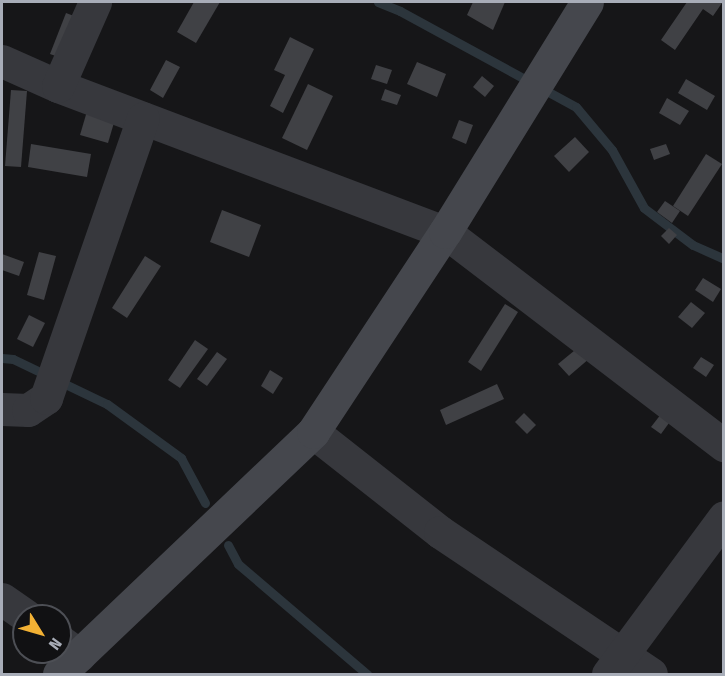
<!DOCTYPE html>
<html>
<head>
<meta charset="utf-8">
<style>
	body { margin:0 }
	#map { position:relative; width:725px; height:676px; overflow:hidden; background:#161618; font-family:"Fira Sans Condensed",sans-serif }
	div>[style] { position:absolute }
	.stream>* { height:9px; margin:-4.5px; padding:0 4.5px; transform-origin:4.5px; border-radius:4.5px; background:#2c353c }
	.building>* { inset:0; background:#404145 }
	.street>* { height:33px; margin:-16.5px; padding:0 16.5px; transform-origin:16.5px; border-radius:16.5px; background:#37383d }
	.secondary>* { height:33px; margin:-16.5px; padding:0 16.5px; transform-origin:16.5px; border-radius:16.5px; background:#45474d }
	span { translate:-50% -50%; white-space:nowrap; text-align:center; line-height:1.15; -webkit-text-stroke:4.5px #111113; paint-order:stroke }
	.frame { position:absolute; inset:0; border:3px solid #a8adb8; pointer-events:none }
	.north { position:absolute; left:12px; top:604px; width:60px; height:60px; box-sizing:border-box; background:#111113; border:2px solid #4d4f55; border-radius:50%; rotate:127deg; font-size:16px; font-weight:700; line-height:24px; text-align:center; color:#a8adb8 }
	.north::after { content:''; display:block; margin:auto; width:21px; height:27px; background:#f2b134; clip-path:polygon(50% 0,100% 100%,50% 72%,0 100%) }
</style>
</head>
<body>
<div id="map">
	<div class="stream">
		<i style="left:378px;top:2px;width:24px;rotate:22deg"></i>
		<i style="left:400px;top:11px;width:200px;rotate:28.6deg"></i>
		<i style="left:576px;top:107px;width:56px;rotate:50.1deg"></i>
		<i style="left:612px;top:150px;width:66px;rotate:61.1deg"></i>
		<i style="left:644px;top:208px;width:61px;rotate:37.1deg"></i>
		<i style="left:693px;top:245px;width:34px;rotate:24deg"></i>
		<i style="left:2px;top:358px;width:11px;rotate:5deg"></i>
		<i style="left:13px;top:359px;width:104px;rotate:25.6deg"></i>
		<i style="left:107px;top:404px;width:92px;rotate:36.1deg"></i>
		<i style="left:181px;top:458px;width:51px;rotate:61.9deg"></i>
		<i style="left:228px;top:545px;width:21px;rotate:62deg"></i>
		<i style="left:238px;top:564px;width:170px;rotate:40.5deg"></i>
	</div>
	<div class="building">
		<i style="clip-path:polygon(194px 2px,220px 2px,196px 43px,177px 32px)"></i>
		<i style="clip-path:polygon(473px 2px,505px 2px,493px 30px,467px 15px)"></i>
		<i style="clip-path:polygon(687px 2px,722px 3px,713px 16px,703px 9px,675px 50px,661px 40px)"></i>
		<i style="clip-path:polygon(66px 13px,82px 19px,67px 60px,50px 54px)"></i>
		<i style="clip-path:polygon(290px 37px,314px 49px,283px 113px,270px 106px,285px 75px,274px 70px)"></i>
		<i style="clip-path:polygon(166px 60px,180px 67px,163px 98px,150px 90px)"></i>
		<i style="clip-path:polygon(417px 62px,446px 74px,437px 97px,407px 84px)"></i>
		<i style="clip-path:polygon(376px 65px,392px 70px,387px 84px,371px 79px)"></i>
		<i style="clip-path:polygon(482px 76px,494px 86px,485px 97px,473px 87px)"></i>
		<i style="clip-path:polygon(686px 79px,715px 96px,707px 110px,678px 93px)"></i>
		<i style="clip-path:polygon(308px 84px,333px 96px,307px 150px,282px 138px)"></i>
		<i style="clip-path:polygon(385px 89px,401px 95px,397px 105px,381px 100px)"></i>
		<i style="clip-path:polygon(11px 90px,27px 91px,21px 167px,5px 166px)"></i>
		<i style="clip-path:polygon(667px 98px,689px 111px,680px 125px,659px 113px)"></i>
		<i style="clip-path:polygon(90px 101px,118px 109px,108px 143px,80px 135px)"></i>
		<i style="clip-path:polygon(459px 120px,473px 125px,466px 144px,452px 138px)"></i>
		<i style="clip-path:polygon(575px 137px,589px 152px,569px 172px,554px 156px)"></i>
		<i style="clip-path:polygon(31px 144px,91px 154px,87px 177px,28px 167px)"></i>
		<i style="clip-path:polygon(666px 144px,670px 154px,654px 160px,650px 149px)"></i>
		<i style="clip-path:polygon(706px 154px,722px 164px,688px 216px,673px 206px)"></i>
		<i style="clip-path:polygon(665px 201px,680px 211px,672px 223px,657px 212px)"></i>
		<i style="clip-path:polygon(222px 210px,261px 225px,249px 257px,210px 242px)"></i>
		<i style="clip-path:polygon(669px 228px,677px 235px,669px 244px,661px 236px)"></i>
		<i style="clip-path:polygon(39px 252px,56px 256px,44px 300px,27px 295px)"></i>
		<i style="clip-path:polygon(2px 254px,24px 262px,19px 276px,2px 270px)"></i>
		<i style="clip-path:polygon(145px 256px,161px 266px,127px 318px,112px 308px)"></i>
		<i style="clip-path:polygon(703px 278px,721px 289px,713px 302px,695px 290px)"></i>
		<i style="clip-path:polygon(691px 302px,705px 313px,692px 328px,678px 317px)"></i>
		<i style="clip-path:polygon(505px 304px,518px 312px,481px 371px,468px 362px)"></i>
		<i style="clip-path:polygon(29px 315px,45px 323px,33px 347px,17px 339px)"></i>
		<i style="clip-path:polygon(195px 340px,208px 349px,180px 388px,168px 380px)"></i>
		<i style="clip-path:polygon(580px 346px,590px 358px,569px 376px,558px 364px)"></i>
		<i style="clip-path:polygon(217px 352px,227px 359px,207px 386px,197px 379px)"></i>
		<i style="clip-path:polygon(701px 357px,714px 365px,706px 377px,693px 368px)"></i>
		<i style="clip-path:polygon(270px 370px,283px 378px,273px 394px,261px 386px)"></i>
		<i style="clip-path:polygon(497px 384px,504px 399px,446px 425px,440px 410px)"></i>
		<i style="clip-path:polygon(668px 405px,677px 412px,661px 434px,651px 427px)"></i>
		<i style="clip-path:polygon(524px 413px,536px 425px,527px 434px,515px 422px)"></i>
	</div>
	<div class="street">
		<i style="left:2px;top:61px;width:61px;rotate:24.1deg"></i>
		<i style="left:58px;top:86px;width:414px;rotate:20.7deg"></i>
		<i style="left:445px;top:232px;width:351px;rotate:37.4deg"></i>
		<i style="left:58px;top:86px;width:92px;rotate:-66.2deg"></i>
		<i style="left:2px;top:409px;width:26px;rotate:2deg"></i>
		<i style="left:28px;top:410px;width:22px;rotate:-34deg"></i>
		<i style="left:46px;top:398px;width:296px;rotate:-70.9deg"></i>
		<i style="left:313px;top:432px;width:162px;rotate:38.2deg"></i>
		<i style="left:440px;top:532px;width:254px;rotate:33.9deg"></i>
		<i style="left:2px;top:599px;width:29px;rotate:35deg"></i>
		<i style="left:60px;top:641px;width:24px;rotate:36deg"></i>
		<i style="left:608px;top:674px;width:195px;rotate:-53.5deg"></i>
	</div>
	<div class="secondary">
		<i style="left:59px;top:674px;width:351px;rotate:-43.6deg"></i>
		<i style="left:313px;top:432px;width:240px;rotate:-56.6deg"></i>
		<i style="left:445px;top:232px;width:270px;rotate:-58.3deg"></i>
	</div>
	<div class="frame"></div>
	<div class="north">N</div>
</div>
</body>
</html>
